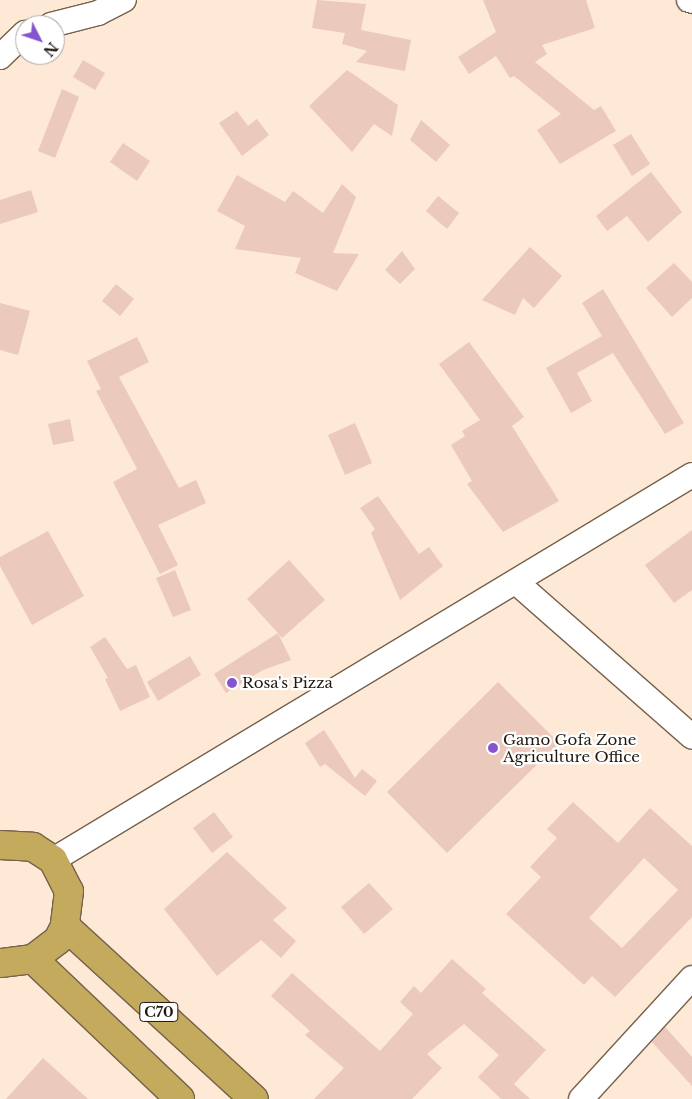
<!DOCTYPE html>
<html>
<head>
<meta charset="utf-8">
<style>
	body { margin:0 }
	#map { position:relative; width:692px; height:1099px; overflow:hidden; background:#fde9d5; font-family:"Libre Baskerville",serif }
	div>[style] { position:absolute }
	.building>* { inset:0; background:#ebc9bd }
	.roads { filter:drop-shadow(1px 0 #76614b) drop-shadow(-1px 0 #76614b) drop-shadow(0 1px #76614b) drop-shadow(0 -1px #76614b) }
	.street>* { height:24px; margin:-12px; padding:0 12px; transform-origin:12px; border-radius:12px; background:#fff }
	.highway>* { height:28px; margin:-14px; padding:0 14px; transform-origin:14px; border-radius:14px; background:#c4aa5c }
	.dots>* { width:14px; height:14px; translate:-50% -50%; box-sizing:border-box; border:2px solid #fff; border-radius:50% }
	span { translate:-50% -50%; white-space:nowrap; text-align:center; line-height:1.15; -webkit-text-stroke:4.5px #fff; paint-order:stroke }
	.shield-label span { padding:1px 4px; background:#fff; border:1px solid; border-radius:4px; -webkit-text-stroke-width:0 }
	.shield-label { font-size:14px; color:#21180f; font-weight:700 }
	.poi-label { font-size:15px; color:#21180f }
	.left { translate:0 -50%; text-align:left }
	.north { position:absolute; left:15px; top:15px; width:50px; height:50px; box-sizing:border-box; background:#fff; border:1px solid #a6a39f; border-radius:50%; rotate:131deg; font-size:14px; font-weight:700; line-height:20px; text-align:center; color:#21180f }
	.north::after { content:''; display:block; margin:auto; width:18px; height:22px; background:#8655ce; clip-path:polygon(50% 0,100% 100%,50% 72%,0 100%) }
</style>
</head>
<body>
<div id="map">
	<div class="building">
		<i style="clip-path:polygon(317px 0,366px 4px,361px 30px,411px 40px,405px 71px,356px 62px,367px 51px,342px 44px,345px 33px,312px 28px)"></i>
		<i style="clip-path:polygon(483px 0,586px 0,595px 28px,542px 45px,547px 54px,535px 62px,594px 110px,601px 106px,616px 131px,560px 164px,537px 130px,561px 114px,514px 76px,510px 78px,496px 56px,469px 74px,458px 57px,496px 32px)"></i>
		<i style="clip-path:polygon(83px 60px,105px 73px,95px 90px,73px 77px)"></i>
		<i style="clip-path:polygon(347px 70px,398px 105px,392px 136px,374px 124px,352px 152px,309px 106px)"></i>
		<i style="clip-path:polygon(62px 89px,79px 97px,55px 158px,38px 151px)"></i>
		<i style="clip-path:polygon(237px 111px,248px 126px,257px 119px,269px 135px,242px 156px,219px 123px)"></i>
		<i style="clip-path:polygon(421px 120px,450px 145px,436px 162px,410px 140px)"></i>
		<i style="clip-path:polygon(631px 134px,650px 164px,632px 176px,613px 145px)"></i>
		<i style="clip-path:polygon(123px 143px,150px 161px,137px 181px,110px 162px)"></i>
		<i style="clip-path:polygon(651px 172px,682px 212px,648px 242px,627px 216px,607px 231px,596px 216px)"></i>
		<i style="clip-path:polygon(237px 175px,285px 202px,293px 191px,323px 213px,342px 184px,356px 197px,333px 253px,359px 254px,337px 291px,295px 273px,301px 258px,235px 249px,245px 226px,217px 211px)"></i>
		<i style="clip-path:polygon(31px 190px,38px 212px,0 224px,0 200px)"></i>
		<i style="clip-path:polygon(438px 196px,459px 213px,447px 229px,426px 211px)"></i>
		<i style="clip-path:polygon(530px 247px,562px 276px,534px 308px,523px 298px,515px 315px,482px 300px)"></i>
		<i style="clip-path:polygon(402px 251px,415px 269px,400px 284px,385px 270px)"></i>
		<i style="clip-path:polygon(674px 263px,692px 282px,692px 298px,672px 317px,646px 288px)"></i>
		<i style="clip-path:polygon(116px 284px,134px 299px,120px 316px,102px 301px)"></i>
		<i style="clip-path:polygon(603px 289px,684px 423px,665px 434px,613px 353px,577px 373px,592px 401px,571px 413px,546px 368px,602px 336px,582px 303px)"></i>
		<i style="clip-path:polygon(0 303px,30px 311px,18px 355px,0 350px)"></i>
		<i style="clip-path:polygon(137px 337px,149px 362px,119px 377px,179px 488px,196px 480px,206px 503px,158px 525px,178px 565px,160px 574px,113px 482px,137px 469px,96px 391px,101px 389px,87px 361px)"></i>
		<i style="clip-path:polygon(469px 342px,524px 417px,512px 426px,559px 501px,503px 532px,467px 484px,472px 481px,451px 445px,465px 436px,462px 431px,480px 420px,439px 364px)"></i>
		<i style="clip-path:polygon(70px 419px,74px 441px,53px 445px,48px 424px)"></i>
		<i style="clip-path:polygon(355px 423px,372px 463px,345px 475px,328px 435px)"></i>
		<i style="clip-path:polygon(378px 496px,419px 554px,429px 547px,443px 566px,400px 600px,371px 533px,375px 529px,360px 508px)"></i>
		<i style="clip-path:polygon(692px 530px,692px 590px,674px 603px,645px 565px)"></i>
		<i style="clip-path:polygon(48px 531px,84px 596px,32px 625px,0 566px,0 557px)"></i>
		<i style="clip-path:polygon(289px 560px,325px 600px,282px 638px,278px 633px,291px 660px,263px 670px,226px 693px,214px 674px,278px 633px,247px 599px)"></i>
		<i style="clip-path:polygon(175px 570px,191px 610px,173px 617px,156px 578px)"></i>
		<i style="clip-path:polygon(105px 637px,127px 669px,136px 665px,150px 697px,120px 711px,105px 679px,108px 678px,90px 647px)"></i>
		<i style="clip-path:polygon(190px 656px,201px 675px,158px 701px,147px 682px)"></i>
		<i style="clip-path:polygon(498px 682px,559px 743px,447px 853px,387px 792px)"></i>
		<i style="clip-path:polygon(324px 730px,355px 778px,362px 769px,377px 781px,365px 796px,325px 764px,320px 767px,305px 743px)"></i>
		<i style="clip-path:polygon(evenodd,573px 802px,618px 843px,650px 808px,692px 846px,692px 917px,615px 997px,592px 976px,584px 985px,506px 914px,541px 877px,530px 867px,557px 838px,547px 829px,573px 802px,644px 858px,678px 890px,622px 948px,589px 918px,644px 858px)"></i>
		<i style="clip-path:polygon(214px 812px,233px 837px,212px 853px,193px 828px)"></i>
		<i style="clip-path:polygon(227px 852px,287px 908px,273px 920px,296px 941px,281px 958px,261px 940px,217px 976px,164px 909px)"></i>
		<i style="clip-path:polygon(369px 883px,393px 909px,364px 934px,341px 907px)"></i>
		<i style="clip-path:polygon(452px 959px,486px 989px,482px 993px,546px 1050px,514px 1084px,530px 1099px,501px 1099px,478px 1077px,499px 1055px,464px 1024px,427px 1054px,442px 1068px,412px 1099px,314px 1099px,344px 1068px,305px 1035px,310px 1031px,271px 996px,292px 973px,380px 1051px,413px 1014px,400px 1002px,414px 986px,421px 993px)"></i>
		<i style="clip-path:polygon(665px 1027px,692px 1057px,692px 1086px,652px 1042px)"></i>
		<i style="clip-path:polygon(43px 1058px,88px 1099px,6px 1099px)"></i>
	</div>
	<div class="roads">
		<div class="street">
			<i style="left:689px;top:0;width:3px;rotate:18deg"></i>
			<i style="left:51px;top:25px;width:49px;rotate:-14.3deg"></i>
			<i style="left:98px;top:13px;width:29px;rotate:-27deg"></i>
			<i style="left:0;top:57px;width:35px;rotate:-44deg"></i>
			<i style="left:517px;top:583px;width:233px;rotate:41.3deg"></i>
			<i style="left:53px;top:860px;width:746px;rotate:-31.07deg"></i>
			<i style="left:581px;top:1099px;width:164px;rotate:-47.5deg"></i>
		</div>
		<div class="highway">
			<i style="left:0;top:845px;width:33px;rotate:3deg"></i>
			<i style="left:33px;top:847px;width:24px;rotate:33deg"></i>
			<i style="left:53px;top:860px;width:35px;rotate:63deg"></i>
			<i style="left:69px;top:891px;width:35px;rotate:97deg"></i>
			<i style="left:65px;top:926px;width:16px;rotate:117deg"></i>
			<i style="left:58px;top:940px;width:31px;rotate:143deg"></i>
			<i style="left:33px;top:959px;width:33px;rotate:173deg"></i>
			<i style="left:65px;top:926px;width:256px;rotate:42.5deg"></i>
			<i style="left:33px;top:959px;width:203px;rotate:43.6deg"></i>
		</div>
	</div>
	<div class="dots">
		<i style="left:232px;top:683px;background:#8655ce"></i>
		<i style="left:493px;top:748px;background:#8655ce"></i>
	</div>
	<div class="shield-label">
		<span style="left:159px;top:1012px">C70</span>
	</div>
	<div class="poi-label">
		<span class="left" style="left:242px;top:683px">Rosa's Pizza</span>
		<span class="left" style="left:503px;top:748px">Gamo Gofa Zone<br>Agriculture Office</span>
	</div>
	<div class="north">N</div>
</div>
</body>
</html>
